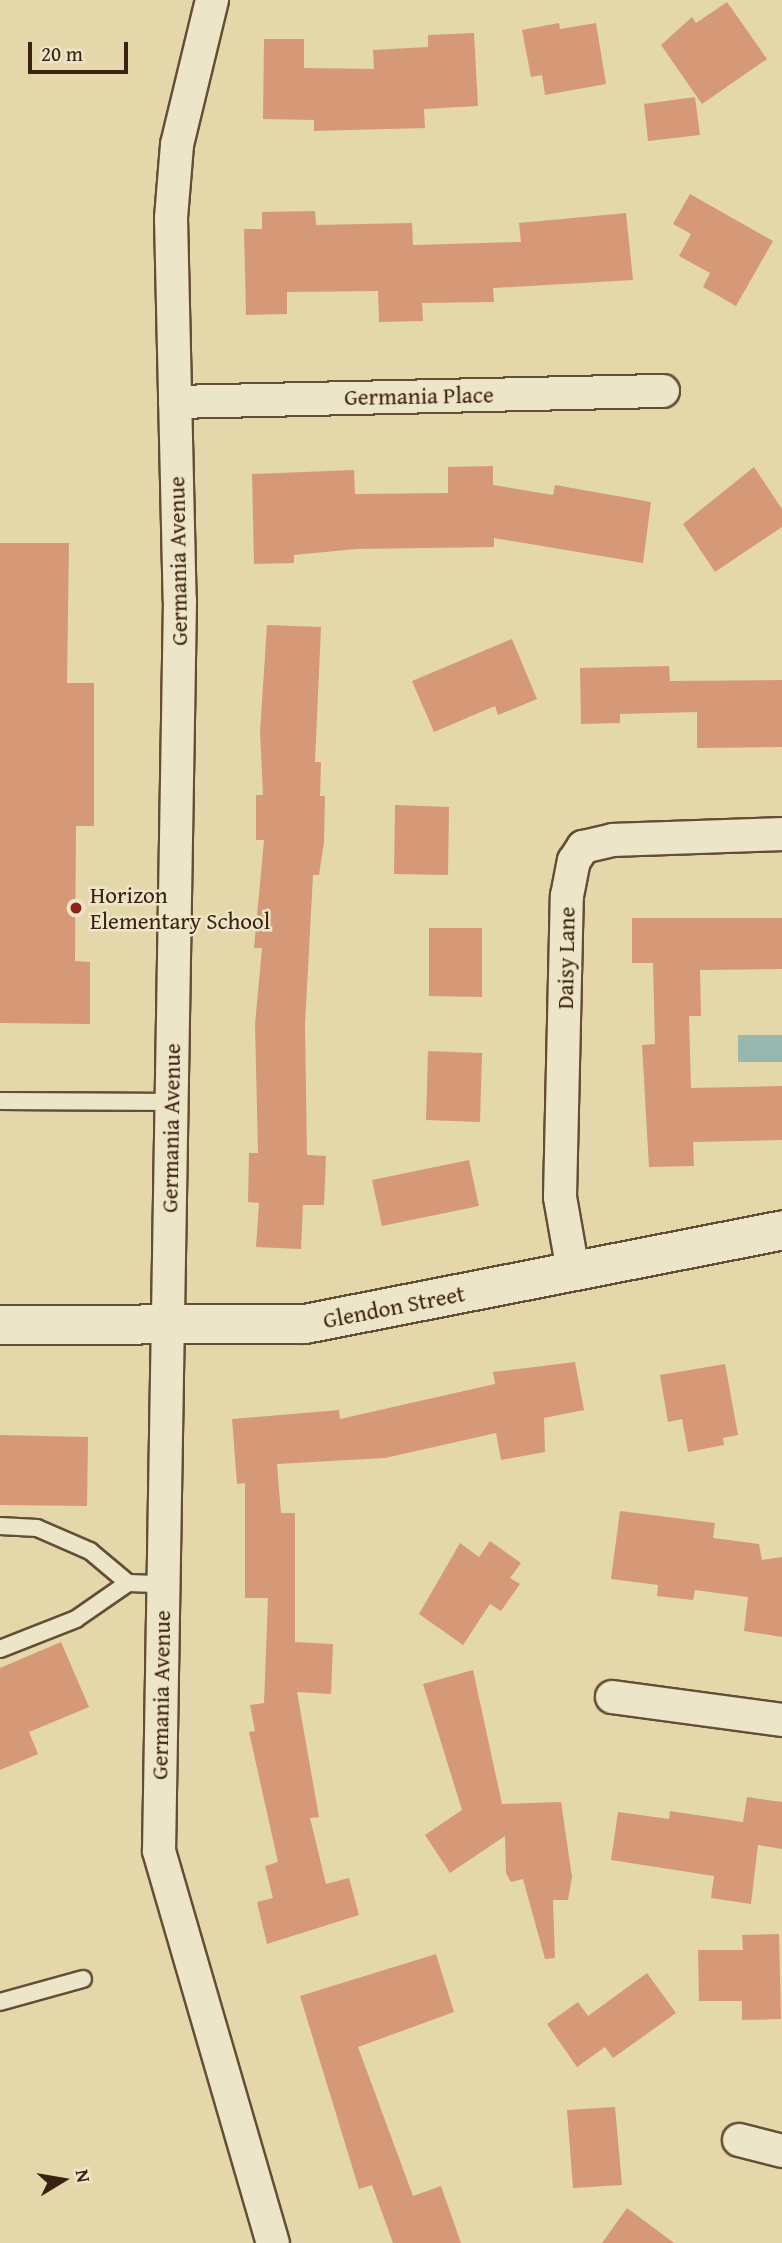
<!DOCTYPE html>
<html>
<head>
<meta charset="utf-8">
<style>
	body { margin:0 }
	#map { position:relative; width:782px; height:2243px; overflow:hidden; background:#e4d7a9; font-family:"Gentium Book Plus",serif }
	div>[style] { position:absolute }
	.water>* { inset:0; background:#96b8ae }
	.building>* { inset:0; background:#d69977 }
	.roads { filter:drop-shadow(2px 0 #654e36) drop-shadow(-2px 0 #654e36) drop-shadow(0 2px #654e36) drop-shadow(0 -2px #654e36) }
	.lane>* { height:16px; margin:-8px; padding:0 8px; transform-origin:8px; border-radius:8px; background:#ede5c7 }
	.street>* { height:32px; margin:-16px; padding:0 16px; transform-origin:16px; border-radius:16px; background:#ede5c7 }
	.secondary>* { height:38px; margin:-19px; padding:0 19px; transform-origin:19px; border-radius:19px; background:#ede5c7 }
	.dots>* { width:19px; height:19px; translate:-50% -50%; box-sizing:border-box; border:4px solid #ede5c7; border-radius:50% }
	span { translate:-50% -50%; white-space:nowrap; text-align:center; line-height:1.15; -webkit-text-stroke:5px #ede5c7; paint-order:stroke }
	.street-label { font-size:23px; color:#3b2110 }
	.poi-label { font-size:23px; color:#3b2110 }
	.left { translate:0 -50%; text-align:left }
	.north { position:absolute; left:28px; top:2145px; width:70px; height:70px; -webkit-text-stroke:5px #ede5c7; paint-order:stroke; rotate:79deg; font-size:19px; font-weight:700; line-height:28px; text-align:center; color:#3b2110 }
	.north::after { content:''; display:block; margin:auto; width:24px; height:32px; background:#3b2110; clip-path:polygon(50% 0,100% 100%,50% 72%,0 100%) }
	.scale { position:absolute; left:28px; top:42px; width:100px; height:32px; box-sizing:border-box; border:4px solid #3b2110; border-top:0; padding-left:9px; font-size:21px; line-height:24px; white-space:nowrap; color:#3b2110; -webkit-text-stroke:5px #ede5c7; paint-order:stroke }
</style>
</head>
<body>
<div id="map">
	<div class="water">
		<i style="clip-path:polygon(738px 1035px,782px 1035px,782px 1062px,738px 1062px)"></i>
	</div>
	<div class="building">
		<i style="clip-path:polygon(727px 2px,767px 59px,702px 104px,661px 45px,692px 17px,696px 23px)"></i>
		<i style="clip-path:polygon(559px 23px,560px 29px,596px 23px,606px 84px,545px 95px,542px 75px,531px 77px,522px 30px)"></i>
		<i style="clip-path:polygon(474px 33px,478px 106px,424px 109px,425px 128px,314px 131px,314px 120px,263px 119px,264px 39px,304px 39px,304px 68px,374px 69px,373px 50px,428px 47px,428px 35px)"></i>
		<i style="clip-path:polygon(695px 97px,700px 135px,648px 141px,644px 104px)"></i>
		<i style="clip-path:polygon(690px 194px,773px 241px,736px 306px,703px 287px,710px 273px,679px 256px,691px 234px,673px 224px)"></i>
		<i style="clip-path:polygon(315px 211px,316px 225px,412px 223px,413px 245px,521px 242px,519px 223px,626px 213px,633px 280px,493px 288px,494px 302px,422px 303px,423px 321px,379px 322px,378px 291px,287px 292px,287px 314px,246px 315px,244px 229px,262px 229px,262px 212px)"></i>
		<i style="clip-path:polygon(493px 466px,493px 485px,553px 495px,555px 485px,651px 502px,643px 563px,494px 538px,494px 547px,356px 549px,294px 555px,294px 563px,254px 564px,252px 474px,354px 470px,355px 494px,448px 493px,448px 467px)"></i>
		<i style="clip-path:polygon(754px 467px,782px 509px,782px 527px,715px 572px,683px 524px)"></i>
		<i style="clip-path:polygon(0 543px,69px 543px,67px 683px,94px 683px,94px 826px,76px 826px,75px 961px,90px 962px,90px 1024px,0 1023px)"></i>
		<i style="clip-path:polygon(267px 625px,321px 627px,315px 762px,321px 762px,320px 796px,325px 796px,324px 842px,319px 875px,313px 875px,305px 1025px,307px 1155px,326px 1156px,324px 1205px,303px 1205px,301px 1249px,256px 1247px,259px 1203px,248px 1202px,249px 1153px,258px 1153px,255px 1024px,262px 948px,254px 948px,264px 840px,256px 840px,256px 795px,263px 795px,260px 732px)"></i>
		<i style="clip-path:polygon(512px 639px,537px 699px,498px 715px,495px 706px,434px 732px,412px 681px)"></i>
		<i style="clip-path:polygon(669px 666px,670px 681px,782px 680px,782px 747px,697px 748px,697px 712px,620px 714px,620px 723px,581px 724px,580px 668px)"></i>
		<i style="clip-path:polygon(395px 805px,449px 807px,448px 875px,394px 874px)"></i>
		<i style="clip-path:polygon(632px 918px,782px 918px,782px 969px,700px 970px,701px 1016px,689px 1016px,691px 1088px,782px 1086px,782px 1140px,693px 1142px,694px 1166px,649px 1167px,642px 1045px,655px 1044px,653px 963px,632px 963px)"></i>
		<i style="clip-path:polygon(429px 928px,482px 928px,482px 997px,429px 996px)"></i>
		<i style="clip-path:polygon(428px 1051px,482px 1053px,480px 1122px,426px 1120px)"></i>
		<i style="clip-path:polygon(469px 1160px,479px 1206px,382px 1226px,372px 1180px)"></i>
		<i style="clip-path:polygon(575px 1362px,584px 1410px,544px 1418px,545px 1452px,501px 1460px,496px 1433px,385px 1458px,277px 1464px,281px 1513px,295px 1513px,295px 1642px,333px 1644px,331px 1694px,297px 1692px,319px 1817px,310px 1818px,326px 1884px,349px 1878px,359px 1915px,267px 1944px,257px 1902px,273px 1898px,265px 1866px,278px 1862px,249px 1732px,255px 1731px,250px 1705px,264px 1703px,268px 1598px,245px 1598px,245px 1483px,237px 1484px,232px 1419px,339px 1410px,340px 1419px,495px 1384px,493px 1372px)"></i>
		<i style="clip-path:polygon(725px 1364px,738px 1435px,723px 1438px,724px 1445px,688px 1452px,682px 1419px,668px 1422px,660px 1375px)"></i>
		<i style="clip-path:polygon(0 1435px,88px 1437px,87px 1506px,0 1505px)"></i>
		<i style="clip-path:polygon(620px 1511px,715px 1523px,713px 1538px,759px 1544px,762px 1560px,782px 1557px,782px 1637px,744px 1631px,748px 1597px,695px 1590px,693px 1600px,657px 1596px,658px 1585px,611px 1579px)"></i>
		<i style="clip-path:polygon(490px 1541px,521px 1563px,510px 1578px,520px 1584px,501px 1611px,490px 1604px,463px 1645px,419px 1614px,460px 1543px,479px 1557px)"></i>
		<i style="clip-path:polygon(61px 1642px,89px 1707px,29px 1732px,38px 1754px,0 1770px,0 1668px)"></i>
		<i style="clip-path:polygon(473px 1670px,502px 1804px,561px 1802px,572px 1877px,568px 1900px,553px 1900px,555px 1958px,545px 1959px,523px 1879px,511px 1882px,506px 1873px,505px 1836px,450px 1873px,425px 1835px,462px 1810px,423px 1684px)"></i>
		<i style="clip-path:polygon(747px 1797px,782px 1802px,782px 1849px,758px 1845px,751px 1904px,711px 1898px,714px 1876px,611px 1860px,618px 1812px,669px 1819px,670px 1811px,743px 1822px)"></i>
		<i style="clip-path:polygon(779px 1934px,781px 2019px,742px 2020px,742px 2001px,699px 2001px,698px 1950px,743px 1950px,742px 1935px)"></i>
		<i style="clip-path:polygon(436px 1954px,454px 2012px,358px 2047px,413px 2196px,441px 2186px,461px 2243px,393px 2243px,372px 2185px,359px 2189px,300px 1996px)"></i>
		<i style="clip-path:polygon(647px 1973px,676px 2013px,613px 2058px,605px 2047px,577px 2067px,547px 2024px,578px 2002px,588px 2016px)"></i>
		<i style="clip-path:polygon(615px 2107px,622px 2185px,573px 2188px,567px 2110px)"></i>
		<i style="clip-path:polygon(627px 2208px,674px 2243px,602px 2243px)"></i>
	</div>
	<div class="roads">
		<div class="lane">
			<i style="left:0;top:1101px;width:171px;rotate:0.3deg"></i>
			<i style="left:0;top:1526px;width:37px;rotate:3deg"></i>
			<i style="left:37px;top:1528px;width:58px;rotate:23.5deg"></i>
			<i style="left:90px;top:1551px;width:50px;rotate:40.1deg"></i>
			<i style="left:0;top:1649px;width:82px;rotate:-21.5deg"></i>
			<i style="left:76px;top:1619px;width:63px;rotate:-34.7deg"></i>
			<i style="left:128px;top:1583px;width:35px;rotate:2deg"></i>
			<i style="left:0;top:2002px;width:86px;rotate:-15.5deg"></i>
		</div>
		<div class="street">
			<i style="left:212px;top:0;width:149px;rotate:103.6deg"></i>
			<i style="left:177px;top:145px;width:73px;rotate:94.7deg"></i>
			<i style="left:171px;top:218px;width:382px;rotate:88.7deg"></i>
			<i style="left:180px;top:600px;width:1251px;rotate:90.96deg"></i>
			<i style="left:159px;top:1851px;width:408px;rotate:73.8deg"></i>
			<i style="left:175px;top:402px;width:488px;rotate:-1.3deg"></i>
			<i style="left:573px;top:1271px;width:75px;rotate:-100deg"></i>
			<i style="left:560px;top:1197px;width:301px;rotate:-88.7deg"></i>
			<i style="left:567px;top:896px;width:36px;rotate:-79deg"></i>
			<i style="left:574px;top:861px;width:17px;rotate:-57deg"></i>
			<i style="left:583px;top:847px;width:31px;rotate:-13deg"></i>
			<i style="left:613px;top:840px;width:169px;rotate:-2deg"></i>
			<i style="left:612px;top:1697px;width:172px;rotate:7.7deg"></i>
			<i style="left:739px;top:2140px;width:44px;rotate:14.3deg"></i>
		</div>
		<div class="secondary">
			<i style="left:0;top:1325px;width:305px;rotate:-0.2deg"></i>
			<i style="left:305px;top:1324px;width:486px;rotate:-11.1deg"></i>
		</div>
	</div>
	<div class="dots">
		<i style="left:76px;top:908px;background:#8f2418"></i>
	</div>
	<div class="street-label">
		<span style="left:419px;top:396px;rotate:-1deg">Germania Place</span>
		<span style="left:178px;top:561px;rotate:-91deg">Germania Avenue</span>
		<span style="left:566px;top:958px;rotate:-89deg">Daisy Lane</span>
		<span style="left:171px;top:1128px;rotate:-89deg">Germania Avenue</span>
		<span style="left:394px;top:1307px;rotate:-11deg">Glendon Street</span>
		<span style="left:161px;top:1695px;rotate:-89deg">Germania Avenue</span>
	</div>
	<div class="poi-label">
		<span class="left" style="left:90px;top:908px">Horizon<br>Elementary School</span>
	</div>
	<div class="north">N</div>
	<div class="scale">20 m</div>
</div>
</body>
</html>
